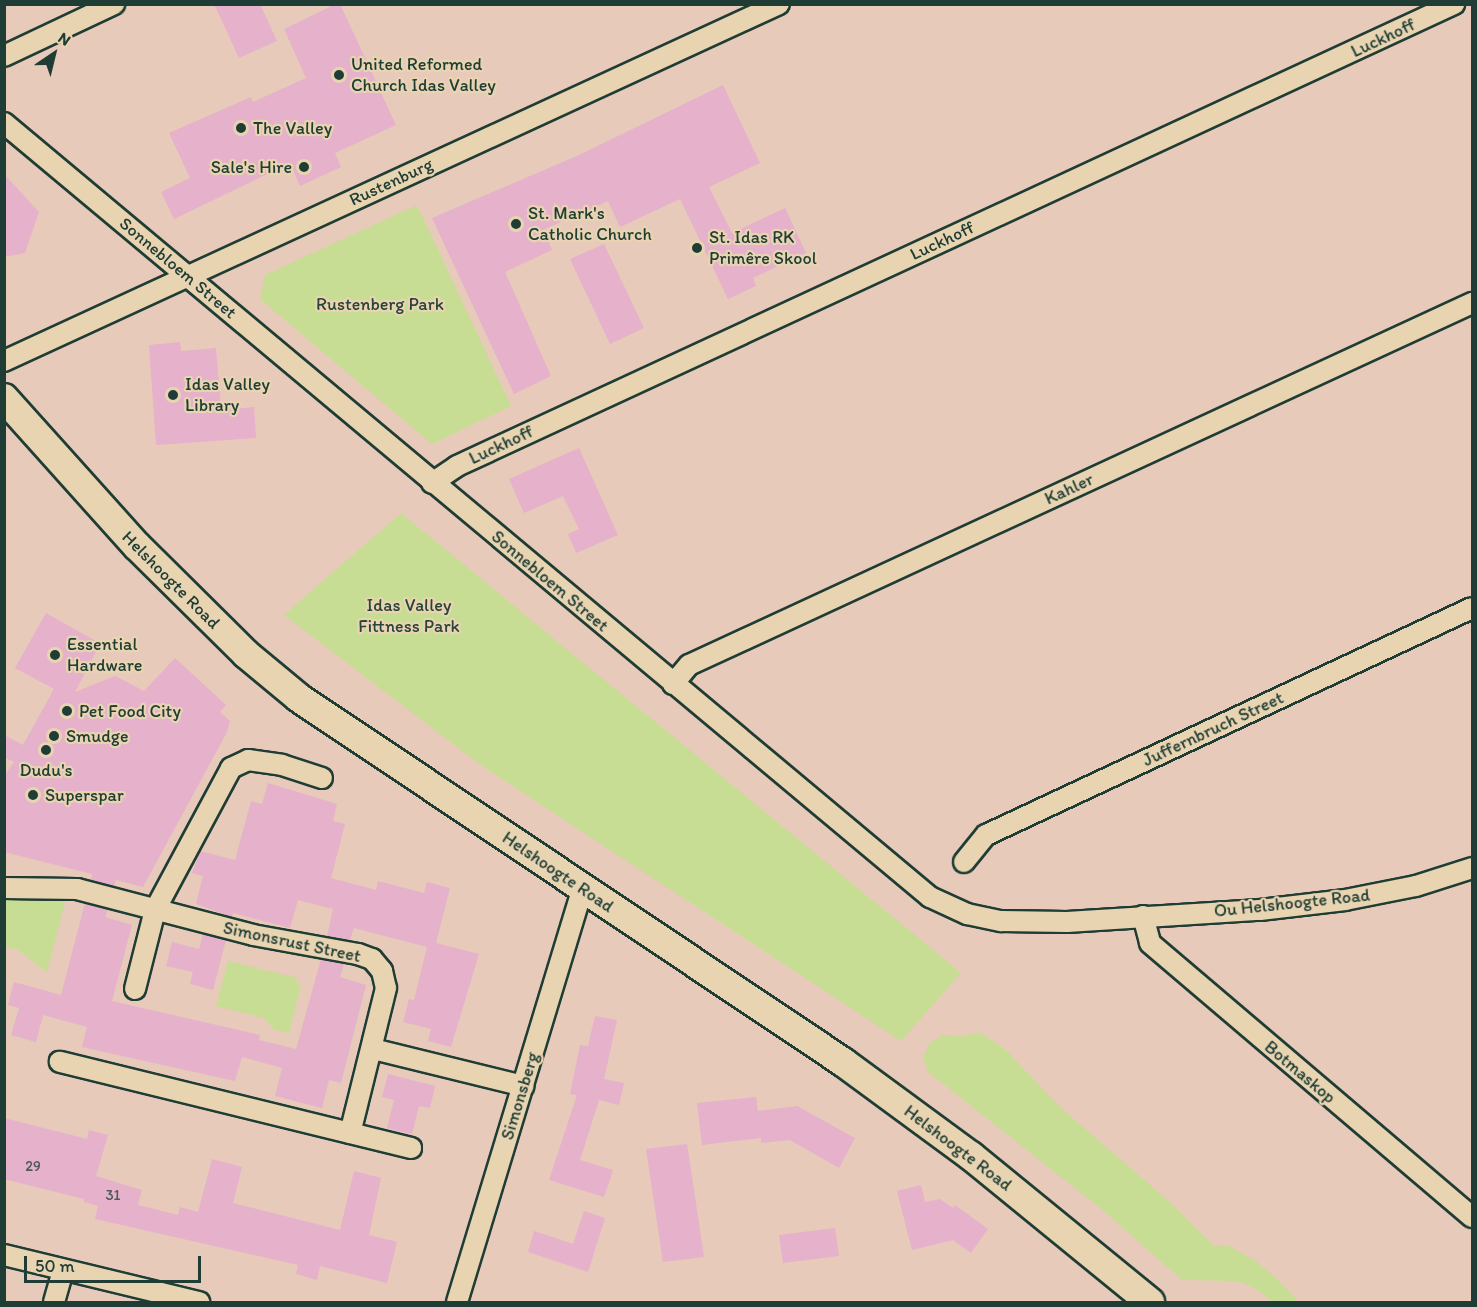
<!DOCTYPE html>
<html>
<head>
<meta charset="utf-8">
<style>
	body { margin:0 }
	#map { position:relative; width:1477px; height:1307px; overflow:hidden; background:#e8caba; font-family:Itim,sans-serif }
	div>[style] { position:absolute }
	.green>* { inset:0; background:#c7dd93 }
	.building>* { inset:0; background:#e5b1cb }
	.roads { filter:drop-shadow(2px 0 #1f3d34) drop-shadow(-2px 0 #1f3d34) drop-shadow(0 2px #1f3d34) drop-shadow(0 -2px #1f3d34) }
	.minor>* { height:20px; margin:-10px; padding:0 10px; transform-origin:10px; border-radius:10px; background:#e9d4b2 }
	.secondary>* { height:28px; margin:-14px; padding:0 14px; transform-origin:14px; border-radius:14px; background:#e9d4b2 }
	.dots>* { width:16px; height:16px; translate:-50% -50%; box-sizing:border-box; border:3px solid #e9d4b2; border-radius:50% }
	span { translate:-50% -50%; white-space:nowrap; text-align:center; line-height:1.15; -webkit-text-stroke:4.5px #e9d4b2; paint-order:stroke }
	.number-label { font-size:15px; color:#505a5a }
	.number-label span { -webkit-text-stroke-width:0 }
	.street-label { font-size:18px; color:#1f3d34 }
	.poi-label { font-size:18px; color:#1f3d34 }
	.left { translate:0 -50%; text-align:left }
	.right { translate:-100% -50%; text-align:right }
	.park-label { font-size:18px; color:#274539 }
	.frame { position:absolute; inset:0; border:6px solid #1f3d34; pointer-events:none }
	.north { position:absolute; left:24px; top:24px; width:60px; height:60px; -webkit-text-stroke:4px #e9d4b2; paint-order:stroke; rotate:35deg; font-size:16px; font-weight:700; line-height:24px; text-align:center; color:#1f3d34 }
	.north::after { content:''; display:block; margin:auto; width:21px; height:27px; background:#1f3d34; clip-path:polygon(50% 0,100% 100%,50% 72%,0 100%) }
	.scale { position:absolute; left:24px; top:1256px; width:177px; height:27px; box-sizing:border-box; border:3px solid #1f3d34; border-top:0; padding-left:8px; font-size:18px; line-height:21px; white-space:nowrap; color:#1f3d34; -webkit-text-stroke:4px #e9d4b2; paint-order:stroke }
</style>
</head>
<body>
<div id="map">
	<div class="green">
		<i style="clip-path:polygon(417px 205px,511px 406px,432px 444px,260px 299px,265px 275px)"></i>
		<i style="clip-path:polygon(401px 513px,961px 973px,901px 1041px,482px 766px,284px 615px)"></i>
		<i style="clip-path:polygon(4px 898px,66px 898px,47px 972px,18px 950px,5px 946px)"></i>
		<i style="clip-path:polygon(228px 961px,297px 978px,296px 983px,301px 984px,289px 1033px,275px 1030px,264px 1018px,216px 1006px)"></i>
		<i style="clip-path:polygon(979px 1032px,1004px 1048px,1060px 1107px,1172px 1204px,1213px 1245px,1229px 1246px,1256px 1261px,1278px 1280px,1296px 1298px,1295px 1302px,1273px 1302px,1256px 1289px,1239px 1281px,1182px 1280px,1104px 1211px,928px 1072px,923px 1057px,930px 1043px,943px 1035px,964px 1036px)"></i>
	</div>
	<div class="building">
		<i style="clip-path:polygon(214px 4px,260px 4px,277px 41px,239px 58px)"></i>
		<i style="clip-path:polygon(336px 4px,340px 4px,396px 125px,335px 153px,341px 167px,300px 186px,290px 163px,174px 219px,161px 192px,190px 178px,169px 133px,251px 97px,253px 102px,306px 78px,284px 29px)"></i>
		<i style="clip-path:polygon(723px 85px,760px 163px,709px 187px,732px 233px,785px 208px,806px 253px,753px 278px,756px 286px,728px 299px,680px 199px,620px 227px,608px 201px,543px 230px,552px 250px,505px 272px,551px 376px,514px 394px,432px 218px,579px 155px)"></i>
		<i style="clip-path:polygon(4px 174px,39px 212px,25px 253px,4px 257px)"></i>
		<i style="clip-path:polygon(604px 244px,644px 328px,610px 344px,570px 259px)"></i>
		<i style="clip-path:polygon(180px 342px,181px 351px,216px 348px,221px 410px,254px 407px,256px 438px,156px 445px,149px 345px)"></i>
		<i style="clip-path:polygon(579px 448px,618px 535px,576px 553px,568px 534px,579px 529px,563px 496px,524px 513px,509px 479px)"></i>
		<i style="clip-path:polygon(46px 613px,94px 640px,97px 650px,75px 692px,115px 676px,144px 691px,175px 658px,226px 705px,220px 712px,230px 721px,226px 734px,143px 887px,116px 880px,114px 886px,91px 880px,92px 874px,4px 852px,4px 776px,14px 762px,4px 757px,4px 735px,23px 745px,54px 689px,15px 668px)"></i>
		<i style="clip-path:polygon(268px 783px,337px 804px,333px 821px,345px 824px,331px 878px,376px 890px,378px 881px,424px 893px,427px 882px,450px 888px,436px 943px,479px 954px,451px 1047px,428px 1041px,431px 1029px,403px 1022px,409px 999px,414px 1000px,427px 947px,354px 928px,350px 940px,327px 936px,333px 909px,298px 900px,290px 928px,233px 913px,232px 917px,196px 904px,203px 876px,192px 873px,200px 851px,235px 860px,251px 801px,262px 804px)"></i>
		<i style="clip-path:polygon(85px 903px,108px 909px,105px 917px,132px 925px,112px 1001px,260px 1035px,259px 1040px,296px 1049px,321px 959px,344px 964px,340px 977px,366px 985px,341px 1083px,329px 1080px,322px 1108px,275px 1096px,282px 1068px,242px 1057px,235px 1081px,82px 1047px,87px 1027px,43px 1015px,36px 1042px,11px 1035px,19px 1008px,8px 1005px,14px 982px,61px 995px)"></i>
		<i style="clip-path:polygon(203px 934px,226px 940px,213px 990px,190px 984px,193px 972px,166px 966px,172px 942px,199px 949px)"></i>
		<i style="clip-path:polygon(595px 1016px,617px 1020px,604px 1079px,624px 1083px,619px 1105px,599px 1100px,580px 1160px,613px 1170px,604px 1197px,549px 1180px,577px 1095px,570px 1094px,580px 1045px,588px 1046px)"></i>
		<i style="clip-path:polygon(388px 1074px,435px 1086px,430px 1108px,419px 1106px,412px 1134px,387px 1128px,394px 1100px,382px 1097px)"></i>
		<i style="clip-path:polygon(756px 1097px,758px 1111px,797px 1106px,855px 1138px,839px 1168px,790px 1140px,761px 1143px,761px 1138px,702px 1145px,697px 1103px)"></i>
		<i style="clip-path:polygon(4px 1118px,87px 1139px,89px 1130px,108px 1135px,96px 1176px,142px 1190px,138px 1205px,178px 1215px,180px 1207px,198px 1212px,212px 1159px,242px 1167px,233px 1203px,340px 1230px,354px 1171px,381px 1178px,369px 1235px,397px 1242px,387px 1283px,320px 1266px,317px 1280px,296px 1274px,298px 1265px,95px 1219px,98px 1206px,84px 1202px,84px 1199px,4px 1179px)"></i>
		<i style="clip-path:polygon(687px 1144px,704px 1257px,663px 1262px,646px 1149px)"></i>
		<i style="clip-path:polygon(921px 1185px,925px 1202px,940px 1199px,953px 1208px,955px 1205px,988px 1229px,971px 1253px,953px 1240px,912px 1250px,897px 1191px)"></i>
		<i style="clip-path:polygon(584px 1211px,605px 1218px,588px 1272px,528px 1252px,534px 1231px,573px 1244px)"></i>
		<i style="clip-path:polygon(835px 1228px,839px 1256px,783px 1263px,779px 1235px)"></i>
	</div>
	<div class="roads">
		<div class="minor">
			<i style="left:4px;top:56px;width:122px;rotate:-25.3deg"></i>
			<i style="left:4px;top:123px;width:1207px;rotate:39.89deg"></i>
			<i style="left:930px;top:897px;width:41px;rotate:24.7deg"></i>
			<i style="left:967px;top:914px;width:35px;rotate:12deg"></i>
			<i style="left:1001px;top:921px;width:66px;rotate:0.9deg"></i>
			<i style="left:1067px;top:922px;width:193px;rotate:-3.6deg"></i>
			<i style="left:1260px;top:910px;width:86px;rotate:-6.7deg"></i>
			<i style="left:1345px;top:900px;width:72px;rotate:-11.2deg"></i>
			<i style="left:1416px;top:886px;width:59px;rotate:-17.8deg"></i>
			<i style="left:4px;top:361px;width:853px;rotate:-24.73deg"></i>
			<i style="left:432px;top:483px;width:30px;rotate:-34deg"></i>
			<i style="left:457px;top:466px;width:1099px;rotate:-24.86deg"></i>
			<i style="left:673px;top:684px;width:25px;rotate:-50deg"></i>
			<i style="left:689px;top:665px;width:863px;rotate:-24.81deg"></i>
			<i style="left:964px;top:862px;width:35px;rotate:-51deg"></i>
			<i style="left:986px;top:835px;width:536px;rotate:-25.04deg"></i>
			<i style="left:4px;top:888px;width:73px;rotate:0.8deg"></i>
			<i style="left:77px;top:889px;width:182px;rotate:14.6deg"></i>
			<i style="left:253px;top:935px;width:107px;rotate:10.3deg"></i>
			<i style="left:358px;top:954px;width:15px;rotate:20deg"></i>
			<i style="left:372px;top:959px;width:16px;rotate:50deg"></i>
			<i style="left:382px;top:971px;width:17px;rotate:77deg"></i>
			<i style="left:386px;top:988px;width:149px;rotate:103.9deg"></i>
			<i style="left:350px;top:1133px;width:299px;rotate:-166.2deg"></i>
			<i style="left:1143px;top:916px;width:28px;rotate:75deg"></i>
			<i style="left:1150px;top:943px;width:423px;rotate:40.4deg"></i>
			<i style="left:135px;top:989px;width:81px;rotate:-75.8deg"></i>
			<i style="left:155px;top:910px;width:161px;rotate:-61.8deg"></i>
			<i style="left:231px;top:768px;width:19px;rotate:-25deg"></i>
			<i style="left:248px;top:760px;width:34px;rotate:8deg"></i>
			<i style="left:282px;top:765px;width:42px;rotate:18deg"></i>
			<i style="left:373px;top:1049px;width:155px;rotate:13.8deg"></i>
			<i style="left:350px;top:1133px;width:63px;rotate:13.8deg"></i>
			<i style="left:4px;top:1255px;width:201px;rotate:13.6deg"></i>
			<i style="left:54px;top:1302px;width:33px;rotate:-74deg"></i>
			<i style="left:457px;top:1302px;width:433px;rotate:-73.1deg"></i>
		</div>
		<div class="secondary">
			<i style="left:4px;top:398px;width:199px;rotate:48.1deg"></i>
			<i style="left:137px;top:546px;width:153px;rotate:44.7deg"></i>
			<i style="left:246px;top:654px;width:69px;rotate:39.7deg"></i>
			<i style="left:299px;top:698px;width:655px;rotate:33.79deg"></i>
			<i style="left:843px;top:1062px;width:159px;rotate:36.3deg"></i>
			<i style="left:971px;top:1156px;width:231px;rotate:39.2deg"></i>
		</div>
	</div>
	<div class="dots">
		<i style="left:339px;top:75px;background:#1f3d34"></i>
		<i style="left:241px;top:128px;background:#1f3d34"></i>
		<i style="left:304px;top:167px;background:#1f3d34"></i>
		<i style="left:516px;top:224px;background:#1f3d34"></i>
		<i style="left:697px;top:248px;background:#1f3d34"></i>
		<i style="left:173px;top:395px;background:#1f3d34"></i>
		<i style="left:55px;top:655px;background:#1f3d34"></i>
		<i style="left:67px;top:711px;background:#1f3d34"></i>
		<i style="left:54px;top:736px;background:#1f3d34"></i>
		<i style="left:46px;top:750px;background:#1f3d34"></i>
		<i style="left:33px;top:795px;background:#1f3d34"></i>
	</div>
	<div class="number-label">
		<span style="left:33px;top:1167px">29</span>
		<span style="left:113px;top:1196px">31</span>
	</div>
	<div class="street-label">
		<span style="left:1383px;top:38px;rotate:-25deg">Luckhoff</span>
		<span style="left:391px;top:182px;rotate:-25deg">Rustenburg</span>
		<span style="left:942px;top:241px;rotate:-25deg">Luckhoff</span>
		<span style="left:178px;top:268px;rotate:40deg">Sonnebloem Street</span>
		<span style="left:501px;top:445px;rotate:-25deg">Luckhoff</span>
		<span style="left:1069px;top:489px;rotate:-25deg">Kahler</span>
		<span style="left:171px;top:580px;rotate:45deg">Helshoogte Road</span>
		<span style="left:550px;top:581px;rotate:40deg">Sonnebloem Street</span>
		<span style="left:1213px;top:729px;rotate:-25deg">Juffernbruch Street</span>
		<span style="left:558px;top:872px;rotate:34deg">Helshoogte Road</span>
		<span style="left:1292px;top:903px;rotate:-6deg">Ou Helshoogte Road</span>
		<span style="left:292px;top:942px;rotate:12deg">Simonsrust Street</span>
		<span style="left:1300px;top:1072px;rotate:40deg">Botmaskop</span>
		<span style="left:520px;top:1096px;rotate:-73deg">Simonsberg</span>
		<span style="left:958px;top:1148px;rotate:37deg">Helshoogte Road</span>
	</div>
	<div class="poi-label">
		<span class="left" style="left:351px;top:75px">United Reformed<br>Church Idas Valley</span>
		<span class="left" style="left:253px;top:128px">The Valley</span>
		<span class="right" style="left:292px;top:167px">Sale's Hire</span>
		<span class="left" style="left:528px;top:224px">St. Mark's<br>Catholic Church</span>
		<span class="left" style="left:709px;top:248px">St. Idas RK<br>Primêre Skool</span>
		<span class="left" style="left:185px;top:395px">Idas Valley<br>Library</span>
		<span class="left" style="left:67px;top:655px">Essential<br>Hardware</span>
		<span class="left" style="left:79px;top:711px">Pet Food City</span>
		<span class="left" style="left:66px;top:736px">Smudge</span>
		<span style="left:46px;top:770px">Dudu's</span>
		<span class="left" style="left:45px;top:795px">Superspar</span>
	</div>
	<div class="park-label">
		<span style="left:380px;top:304px">Rustenberg Park</span>
		<span style="left:409px;top:616px">Idas Valley<br>Fittness Park</span>
	</div>
	<div class="frame"></div>
	<div class="north">N</div>
	<div class="scale">50 m</div>
</div>
</body>
</html>
